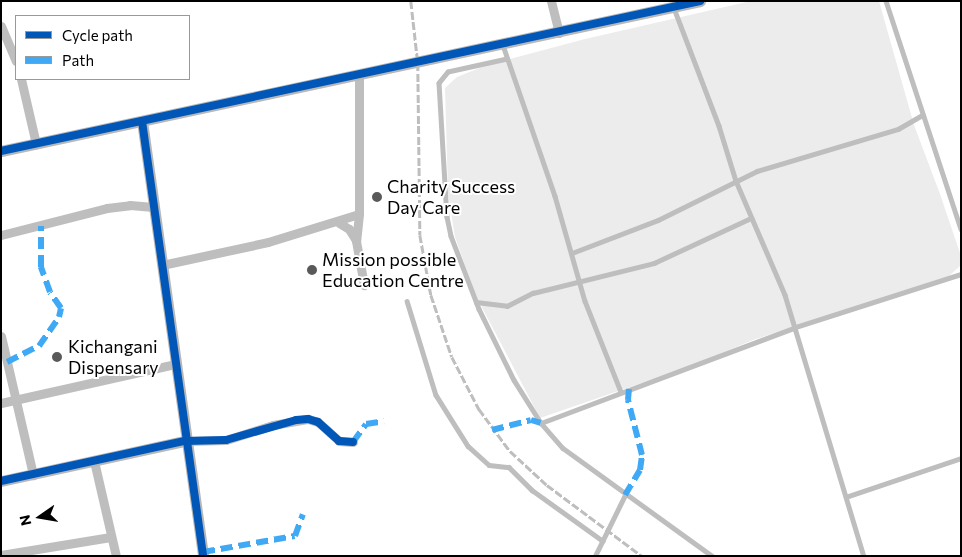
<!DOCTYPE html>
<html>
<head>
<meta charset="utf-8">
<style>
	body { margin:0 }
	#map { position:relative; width:962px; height:557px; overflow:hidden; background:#fff; font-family:Commissioner,sans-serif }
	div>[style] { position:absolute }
	.green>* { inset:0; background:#ececec }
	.lane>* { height:4.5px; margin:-2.25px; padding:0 2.25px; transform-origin:2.25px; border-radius:2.25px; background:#bebebe }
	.street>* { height:9px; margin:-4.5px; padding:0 4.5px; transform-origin:4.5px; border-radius:4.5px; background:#bebebe }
	.secondary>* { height:11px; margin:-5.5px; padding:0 5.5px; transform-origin:5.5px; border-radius:5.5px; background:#b8b8b8 }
	.rail>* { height:2.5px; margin-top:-1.25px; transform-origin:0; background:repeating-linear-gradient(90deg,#bebebe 0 8px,transparent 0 10.5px) }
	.quiet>* { height:6px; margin-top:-3px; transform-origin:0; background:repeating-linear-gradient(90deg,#3fa9f5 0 12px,transparent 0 18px) }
	.cycleway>* { height:8px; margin:-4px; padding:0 4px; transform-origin:4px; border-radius:4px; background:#0057b8 }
	.dots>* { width:14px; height:14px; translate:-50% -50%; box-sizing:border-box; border:2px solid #fff; border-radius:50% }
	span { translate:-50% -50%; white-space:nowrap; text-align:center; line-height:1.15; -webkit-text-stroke:4px #fff; paint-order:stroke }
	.poi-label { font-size:18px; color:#000 }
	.left { translate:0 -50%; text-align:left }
	.frame { position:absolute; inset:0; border:2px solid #000; pointer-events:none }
	.legend { position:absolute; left:15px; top:15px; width:175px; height:65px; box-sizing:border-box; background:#fff; border:1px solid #999; margin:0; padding:6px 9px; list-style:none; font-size:15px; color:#000 }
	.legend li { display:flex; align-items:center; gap:10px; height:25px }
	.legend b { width:25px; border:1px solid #999 }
	.north { position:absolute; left:15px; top:492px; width:50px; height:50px; -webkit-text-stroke:4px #fff; paint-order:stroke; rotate:257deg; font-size:14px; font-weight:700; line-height:20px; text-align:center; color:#000 }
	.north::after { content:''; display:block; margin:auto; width:18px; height:22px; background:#000; clip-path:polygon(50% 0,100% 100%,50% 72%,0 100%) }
</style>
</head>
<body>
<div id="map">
	<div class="green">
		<i style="clip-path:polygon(751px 1px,879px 1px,914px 125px,940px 194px,961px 256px,961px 265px,949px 276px,753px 340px,691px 366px,540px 418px,476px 296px,455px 237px,448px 193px,445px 88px,457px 77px,487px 65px,585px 39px)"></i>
	</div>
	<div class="lane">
		<i style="left:886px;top:1px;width:240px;rotate:71.8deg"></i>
		<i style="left:674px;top:8px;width:126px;rotate:69.1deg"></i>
		<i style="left:719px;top:126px;width:58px;rotate:72.8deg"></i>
		<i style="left:736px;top:181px;width:124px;rotate:66.7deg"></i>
		<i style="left:785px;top:295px;width:273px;rotate:73.2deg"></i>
		<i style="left:503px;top:45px;width:160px;rotate:71deg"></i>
		<i style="left:555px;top:196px;width:109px;rotate:74.1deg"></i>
		<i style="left:585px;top:301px;width:98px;rotate:68.4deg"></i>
		<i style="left:507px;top:59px;width:60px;rotate:167.6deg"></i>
		<i style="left:448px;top:72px;width:14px;rotate:129deg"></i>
		<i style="left:439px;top:83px;width:134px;rotate:86.6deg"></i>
		<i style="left:447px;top:217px;width:19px;rotate:78deg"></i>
		<i style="left:451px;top:236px;width:78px;rotate:69deg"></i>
		<i style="left:479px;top:309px;width:79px;rotate:63.8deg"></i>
		<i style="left:514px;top:380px;width:51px;rotate:57.9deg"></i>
		<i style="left:541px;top:423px;width:33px;rotate:49deg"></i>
		<i style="left:563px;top:448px;width:184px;rotate:35.9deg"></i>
		<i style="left:572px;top:253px;width:92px;rotate:-21deg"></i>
		<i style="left:658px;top:220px;width:110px;rotate:-26.3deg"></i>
		<i style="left:757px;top:171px;width:147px;rotate:-16.6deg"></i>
		<i style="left:898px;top:129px;width:28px;rotate:-30deg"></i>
		<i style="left:407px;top:301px;width:98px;rotate:72.9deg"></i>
		<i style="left:436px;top:395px;width:60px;rotate:57.9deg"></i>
		<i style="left:468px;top:446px;width:28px;rotate:42deg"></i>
		<i style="left:489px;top:465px;width:20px;rotate:6deg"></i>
		<i style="left:509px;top:467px;width:33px;rotate:45deg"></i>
		<i style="left:532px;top:490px;width:87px;rotate:35.7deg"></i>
		<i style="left:476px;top:302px;width:31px;rotate:7deg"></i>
		<i style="left:507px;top:306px;width:29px;rotate:-27deg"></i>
		<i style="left:533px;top:293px;width:125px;rotate:-13.9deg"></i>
		<i style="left:654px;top:263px;width:107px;rotate:-24.9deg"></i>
		<i style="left:541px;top:423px;width:272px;rotate:-20.6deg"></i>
		<i style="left:796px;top:327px;width:173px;rotate:-17.8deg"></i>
		<i style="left:846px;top:497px;width:121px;rotate:-18.7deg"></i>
		<i style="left:595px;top:556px;width:68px;rotate:-63.8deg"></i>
	</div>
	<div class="street">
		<i style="left:551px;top:1px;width:33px;rotate:76deg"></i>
		<i style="left:1px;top:26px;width:38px;rotate:67deg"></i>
		<i style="left:21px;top:79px;width:67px;rotate:77deg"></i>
		<i style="left:359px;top:214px;width:27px;rotate:96deg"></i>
		<i style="left:356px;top:241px;width:45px;rotate:79.7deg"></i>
		<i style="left:339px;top:223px;width:12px;rotate:31deg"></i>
		<i style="left:349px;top:229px;width:13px;rotate:58deg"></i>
		<i style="left:1px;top:235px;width:109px;rotate:-14.3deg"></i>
		<i style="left:107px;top:208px;width:23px;rotate:-7deg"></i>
		<i style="left:130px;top:205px;width:23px;rotate:5deg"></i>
		<i style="left:162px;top:265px;width:108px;rotate:-12.2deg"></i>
		<i style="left:268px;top:242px;width:95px;rotate:-17.1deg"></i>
		<i style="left:359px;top:214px;width:139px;rotate:-90deg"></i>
		<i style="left:1px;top:336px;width:143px;rotate:77deg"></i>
		<i style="left:1px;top:403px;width:178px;rotate:-12.6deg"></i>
		<i style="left:185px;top:441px;width:41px;rotate:-1.4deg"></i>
		<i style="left:226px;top:440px;width:49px;rotate:-17.7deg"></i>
		<i style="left:273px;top:425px;width:36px;rotate:-10deg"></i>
		<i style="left:308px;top:419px;width:10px;rotate:17deg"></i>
		<i style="left:318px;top:422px;width:28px;rotate:42deg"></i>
		<i style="left:339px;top:441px;width:14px;rotate:4deg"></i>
		<i style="left:94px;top:461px;width:98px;rotate:77deg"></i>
		<i style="left:1px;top:555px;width:111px;rotate:-9.3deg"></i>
	</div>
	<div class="secondary">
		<i style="left:142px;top:121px;width:439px;rotate:82deg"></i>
		<i style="left:1px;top:151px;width:715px;rotate:-12.11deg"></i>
		<i style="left:1px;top:481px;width:188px;rotate:-12.3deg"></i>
	</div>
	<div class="rail">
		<i style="left:411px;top:1px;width:62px;rotate:83.6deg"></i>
		<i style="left:418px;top:63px;width:172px;rotate:89.3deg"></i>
		<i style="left:420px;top:235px;width:61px;rotate:79.6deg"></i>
		<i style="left:431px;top:295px;width:65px;rotate:71.3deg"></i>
		<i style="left:452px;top:357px;width:59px;rotate:62.6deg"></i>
		<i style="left:479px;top:409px;width:52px;rotate:53.6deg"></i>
		<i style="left:510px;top:451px;width:50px;rotate:42.6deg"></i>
		<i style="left:547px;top:485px;width:119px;rotate:36.8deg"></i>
	</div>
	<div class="quiet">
		<i style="left:7px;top:362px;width:36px;rotate:-27deg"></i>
		<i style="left:39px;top:346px;width:35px;rotate:-55deg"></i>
		<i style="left:59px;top:317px;width:9px;rotate:-77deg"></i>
		<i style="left:61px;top:308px;width:19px;rotate:-125deg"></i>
		<i style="left:50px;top:292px;width:27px;rotate:-110deg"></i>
		<i style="left:41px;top:267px;width:41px;rotate:-90deg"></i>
		<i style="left:492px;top:430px;width:40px;rotate:-14.4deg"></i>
		<i style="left:531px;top:420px;width:10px;rotate:17deg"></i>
		<i style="left:353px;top:442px;width:22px;rotate:-54deg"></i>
		<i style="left:366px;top:424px;width:18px;rotate:-9deg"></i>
		<i style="left:625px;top:495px;width:29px;rotate:-59deg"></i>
		<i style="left:640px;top:470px;width:15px;rotate:-82deg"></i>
		<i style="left:642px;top:455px;width:57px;rotate:-104.3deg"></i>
		<i style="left:628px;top:400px;width:11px;rotate:-85deg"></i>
		<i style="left:203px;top:552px;width:93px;rotate:-9.9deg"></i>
		<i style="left:295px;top:536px;width:23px;rotate:-70deg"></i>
	</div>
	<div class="cycleway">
		<i style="left:142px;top:121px;width:439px;rotate:82deg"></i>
		<i style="left:1px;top:151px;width:715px;rotate:-12.11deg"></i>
		<i style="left:1px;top:481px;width:188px;rotate:-12.3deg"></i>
		<i style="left:185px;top:441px;width:41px;rotate:-1.4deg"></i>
		<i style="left:226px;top:440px;width:73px;rotate:-15.9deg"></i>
		<i style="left:296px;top:420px;width:12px;rotate:-5deg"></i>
		<i style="left:308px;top:419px;width:10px;rotate:17deg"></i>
		<i style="left:318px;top:422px;width:28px;rotate:42deg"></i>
		<i style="left:339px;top:441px;width:14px;rotate:4deg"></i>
	</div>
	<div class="dots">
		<i style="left:377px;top:197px;background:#595959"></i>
		<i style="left:312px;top:270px;background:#595959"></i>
		<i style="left:57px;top:357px;background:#595959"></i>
	</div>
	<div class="poi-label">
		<span class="left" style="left:387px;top:197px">Charity Success<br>Day Care</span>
		<span class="left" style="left:322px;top:270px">Mission possible<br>Education Centre</span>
		<span class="left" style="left:68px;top:357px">Kichangani<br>Dispensary</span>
	</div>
	<div class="frame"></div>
	<ul class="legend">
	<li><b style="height:6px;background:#0057b8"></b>Cycle path</li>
	<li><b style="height:6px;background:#3fa9f5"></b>Path</li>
	</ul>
	<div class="north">N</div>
</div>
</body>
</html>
